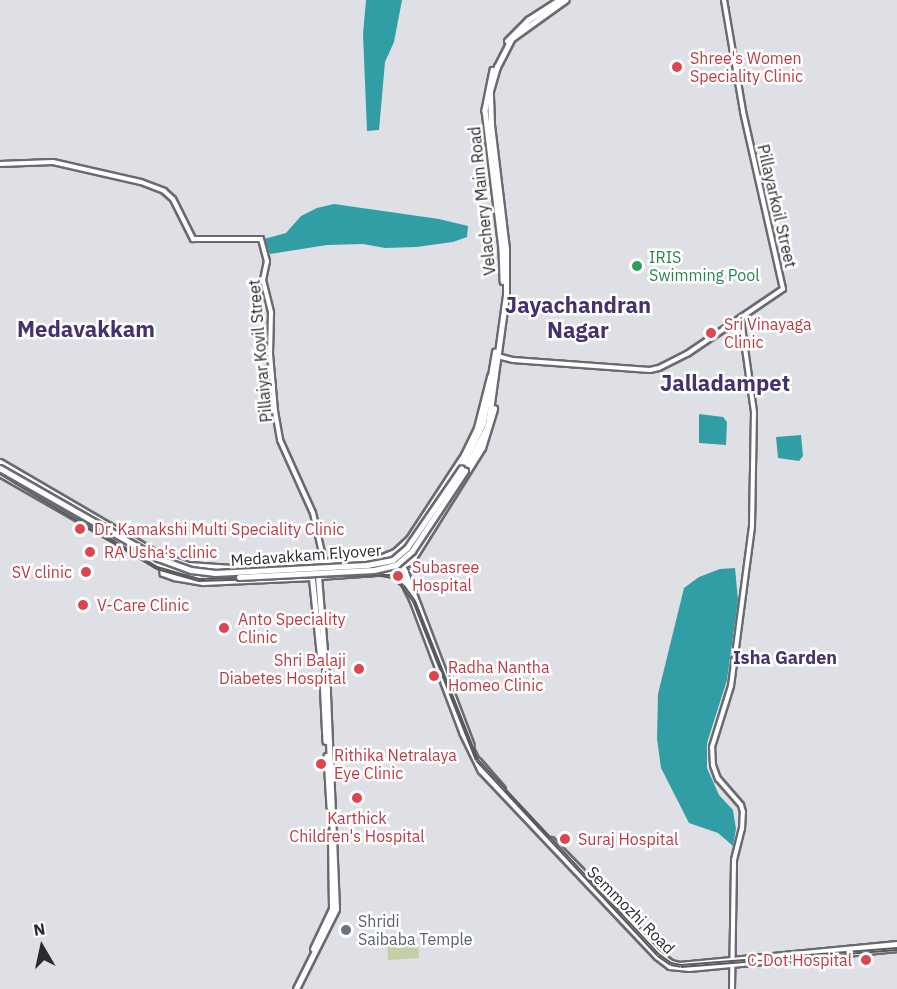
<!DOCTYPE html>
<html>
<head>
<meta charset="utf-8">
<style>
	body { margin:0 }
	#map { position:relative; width:897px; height:989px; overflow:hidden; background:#dee0e6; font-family:"IBM Plex Sans",sans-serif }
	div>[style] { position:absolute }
	.green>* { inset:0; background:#c3cfa4 }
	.water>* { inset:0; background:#319ea6 }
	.roads { filter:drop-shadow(2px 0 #6a6b70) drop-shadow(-2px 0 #6a6b70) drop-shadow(0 2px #6a6b70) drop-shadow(0 -2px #6a6b70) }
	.secondary>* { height:4px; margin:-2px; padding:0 2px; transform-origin:2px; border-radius:2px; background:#fff }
	.primary>* { height:4.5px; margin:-2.25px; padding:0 2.25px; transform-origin:2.25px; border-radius:2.25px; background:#fff }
	.rail>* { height:4px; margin-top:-2px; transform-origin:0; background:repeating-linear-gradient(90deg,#fff 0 4.5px,#595a5d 0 9px); box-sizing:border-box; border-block:2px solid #595a5d }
	.bridges { filter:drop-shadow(2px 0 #6a6b70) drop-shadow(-2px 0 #6a6b70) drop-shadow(0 2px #6a6b70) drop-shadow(0 -2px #6a6b70) }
	.primary-bridge>* { height:4.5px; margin:-2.25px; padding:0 2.25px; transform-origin:2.25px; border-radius:2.25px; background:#fff }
	.dots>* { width:16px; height:16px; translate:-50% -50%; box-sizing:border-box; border:3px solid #fff; border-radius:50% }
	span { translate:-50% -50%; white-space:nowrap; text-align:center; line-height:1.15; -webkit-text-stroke:5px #fff; paint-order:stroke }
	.health-label { font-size:16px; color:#be3a42 }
	.left { translate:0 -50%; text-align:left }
	.right { translate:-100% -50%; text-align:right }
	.street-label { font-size:16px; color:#2a2b2d }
	.leisure-label { font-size:16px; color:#27864d }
	.worship-label { font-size:16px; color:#5b616d }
	.neighbourhood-label { font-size:18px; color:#45316d; font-weight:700 }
	.district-label { font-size:22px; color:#45316d; font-weight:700 }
	.north { position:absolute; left:12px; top:917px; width:60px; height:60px; -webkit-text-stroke:4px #fff; paint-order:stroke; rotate:351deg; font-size:16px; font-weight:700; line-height:24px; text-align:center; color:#2a2b2d }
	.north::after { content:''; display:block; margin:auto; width:21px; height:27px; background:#2a2b2d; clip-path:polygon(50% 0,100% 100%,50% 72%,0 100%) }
</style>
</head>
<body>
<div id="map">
	<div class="green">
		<i style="clip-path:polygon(418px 939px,419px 958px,388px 960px,387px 944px)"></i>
	</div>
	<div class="water">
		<i style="clip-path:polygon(366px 0,402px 0,394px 42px,385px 62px,379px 130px,367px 131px,363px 34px)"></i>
		<i style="clip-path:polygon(334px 204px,439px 219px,468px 226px,467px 237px,453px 242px,416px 247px,385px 248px,363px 244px,327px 245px,270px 254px,264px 239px,286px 233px,301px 216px,317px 208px)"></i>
		<i style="clip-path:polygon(699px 414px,723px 417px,727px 422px,726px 445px,699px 443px)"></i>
		<i style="clip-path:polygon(801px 435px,803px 456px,799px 461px,778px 458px,776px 437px)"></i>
		<i style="clip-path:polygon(735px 568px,738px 600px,727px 680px,707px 743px,707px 768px,719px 795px,733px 810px,736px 829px,733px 846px,718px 833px,689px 823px,661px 768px,657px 739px,658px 694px,684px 588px,699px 577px,720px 569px)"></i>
	</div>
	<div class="roads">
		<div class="secondary">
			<i style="left:0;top:164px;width:53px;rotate:-2.2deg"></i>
			<i style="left:53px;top:162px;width:90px;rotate:12.8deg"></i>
			<i style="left:141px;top:182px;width:25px;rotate:21deg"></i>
			<i style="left:164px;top:191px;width:12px;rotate:42deg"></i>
			<i style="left:173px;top:199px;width:45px;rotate:63.4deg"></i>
			<i style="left:193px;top:239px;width:68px"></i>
			<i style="left:261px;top:239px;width:23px;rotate:75deg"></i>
			<i style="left:267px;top:261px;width:19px;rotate:102deg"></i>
			<i style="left:263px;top:280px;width:34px;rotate:76deg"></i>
			<i style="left:271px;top:313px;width:41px;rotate:91.4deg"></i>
			<i style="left:270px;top:354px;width:57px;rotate:85deg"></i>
			<i style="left:275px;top:411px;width:29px;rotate:80deg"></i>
			<i style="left:280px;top:440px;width:80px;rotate:65.7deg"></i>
			<i style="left:313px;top:513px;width:50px;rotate:77.3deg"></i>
			<i style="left:497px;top:356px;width:16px;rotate:14deg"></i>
			<i style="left:513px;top:360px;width:137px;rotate:4.2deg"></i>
			<i style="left:650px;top:370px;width:9px;rotate:-13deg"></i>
			<i style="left:659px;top:368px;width:31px;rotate:-27deg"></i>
			<i style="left:687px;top:354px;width:116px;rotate:-34.1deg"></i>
			<i style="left:783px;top:289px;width:182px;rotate:-102.7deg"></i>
			<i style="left:743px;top:111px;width:113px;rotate:-99.7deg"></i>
			<i style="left:732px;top:989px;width:129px;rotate:-89.1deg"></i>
			<i style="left:734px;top:860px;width:32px;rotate:-76deg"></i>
			<i style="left:742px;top:829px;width:17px;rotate:-87deg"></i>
			<i style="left:743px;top:812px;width:7px;rotate:-106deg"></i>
			<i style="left:741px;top:805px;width:35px;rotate:-131deg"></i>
			<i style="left:718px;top:779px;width:15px;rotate:-110deg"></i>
			<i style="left:713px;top:765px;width:18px;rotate:-93deg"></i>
			<i style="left:712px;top:747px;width:64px;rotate:-72.7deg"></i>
			<i style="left:731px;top:686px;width:161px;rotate:-82.5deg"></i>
			<i style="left:752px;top:526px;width:114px;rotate:-89deg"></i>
			<i style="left:754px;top:412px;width:94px;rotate:-98deg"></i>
		</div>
		<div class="primary">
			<i style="left:507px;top:41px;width:30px;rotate:-45deg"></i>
			<i style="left:528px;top:20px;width:37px;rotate:-33deg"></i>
			<i style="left:493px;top:70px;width:41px;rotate:101.3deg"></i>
			<i style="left:485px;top:110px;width:140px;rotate:83deg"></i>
			<i style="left:502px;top:249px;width:32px;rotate:88deg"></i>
			<i style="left:0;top:462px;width:178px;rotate:30.3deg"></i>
			<i style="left:154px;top:552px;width:36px;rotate:21deg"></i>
			<i style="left:188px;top:565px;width:44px;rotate:3.9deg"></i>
			<i style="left:232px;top:568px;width:148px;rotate:-3.9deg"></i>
			<i style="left:380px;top:558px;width:16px;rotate:-22deg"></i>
			<i style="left:395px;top:552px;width:19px;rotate:-43deg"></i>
			<i style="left:409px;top:539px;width:100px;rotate:-56.8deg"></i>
			<i style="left:464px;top:455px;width:30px;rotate:-64deg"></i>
			<i style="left:477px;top:428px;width:53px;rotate:-75.7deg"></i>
			<i style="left:461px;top:469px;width:51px;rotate:-64.4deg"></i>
			<i style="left:483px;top:423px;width:72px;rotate:-80.4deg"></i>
			<i style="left:465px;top:471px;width:51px;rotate:-63.4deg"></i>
			<i style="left:488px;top:425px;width:130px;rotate:-82.1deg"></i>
			<i style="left:506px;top:296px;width:47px;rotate:-90deg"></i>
			<i style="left:506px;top:249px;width:125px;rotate:-96.9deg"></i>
			<i style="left:491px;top:125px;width:34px;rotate:-92deg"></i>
			<i style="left:490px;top:91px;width:25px;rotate:-74deg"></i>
			<i style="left:497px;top:67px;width:31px;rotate:-63deg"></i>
			<i style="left:511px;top:39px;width:67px;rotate:-35.8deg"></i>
			<i style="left:0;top:473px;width:182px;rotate:29.9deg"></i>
			<i style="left:158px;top:564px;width:51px;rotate:14.9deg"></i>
			<i style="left:207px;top:577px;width:32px"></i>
			<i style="left:395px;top:552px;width:21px;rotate:62deg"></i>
			<i style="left:405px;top:571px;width:186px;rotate:69.2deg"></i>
			<i style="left:390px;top:554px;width:51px;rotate:63.4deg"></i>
			<i style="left:413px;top:600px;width:142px;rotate:69.4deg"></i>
			<i style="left:463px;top:733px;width:41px;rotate:64.1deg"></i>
			<i style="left:481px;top:770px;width:256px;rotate:46.6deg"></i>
			<i style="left:657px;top:956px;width:16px;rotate:38deg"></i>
			<i style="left:670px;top:966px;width:19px;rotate:6deg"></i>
			<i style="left:689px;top:968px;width:209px;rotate:-5.5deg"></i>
			<i style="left:311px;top:564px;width:97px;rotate:84.1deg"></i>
			<i style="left:163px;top:566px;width:7px;rotate:90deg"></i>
			<i style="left:163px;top:573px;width:12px;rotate:20deg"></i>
			<i style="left:174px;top:577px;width:29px;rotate:10deg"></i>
			<i style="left:203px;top:582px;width:109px;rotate:-2.6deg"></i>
			<i style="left:319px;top:576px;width:71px;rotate:-4deg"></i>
			<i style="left:390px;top:571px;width:23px;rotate:-25deg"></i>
			<i style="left:411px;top:561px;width:133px;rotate:-57.9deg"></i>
			<i style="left:482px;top:448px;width:41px;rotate:-72.9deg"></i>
			<i style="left:323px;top:678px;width:63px;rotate:87.3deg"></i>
			<i style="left:327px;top:756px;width:51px;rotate:86.6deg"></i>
			<i style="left:478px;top:761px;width:37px;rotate:49deg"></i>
			<i style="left:551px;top:840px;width:46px;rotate:45.9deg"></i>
			<i style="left:624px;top:916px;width:52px;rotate:47.4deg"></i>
			<i style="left:659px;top:954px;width:15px;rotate:37deg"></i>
			<i style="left:671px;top:963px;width:9px;rotate:13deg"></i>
			<i style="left:680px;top:965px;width:218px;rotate:-5.5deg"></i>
			<i style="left:313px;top:949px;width:44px;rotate:-64.6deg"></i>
			<i style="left:332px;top:909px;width:76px;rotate:-90.8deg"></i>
			<i style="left:296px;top:989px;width:89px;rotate:-63.4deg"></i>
			<i style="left:336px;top:909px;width:219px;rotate:-92.4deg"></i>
			<i style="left:327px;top:690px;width:126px;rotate:-94.5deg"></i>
		</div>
	</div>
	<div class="rail">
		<i style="left:0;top:473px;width:184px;rotate:31.2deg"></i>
		<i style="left:157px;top:568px;width:44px;rotate:15.9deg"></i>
		<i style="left:199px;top:580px;width:177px;rotate:-1.9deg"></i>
		<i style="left:376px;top:574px;width:15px;rotate:11deg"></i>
		<i style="left:391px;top:577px;width:15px;rotate:37deg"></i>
		<i style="left:403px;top:586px;width:19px;rotate:54deg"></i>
		<i style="left:414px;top:601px;width:171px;rotate:68.4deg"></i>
		<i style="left:477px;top:760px;width:266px;rotate:47.1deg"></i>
		<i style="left:658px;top:955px;width:16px;rotate:35deg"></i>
		<i style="left:671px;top:964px;width:10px;rotate:11deg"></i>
		<i style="left:681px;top:966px;width:217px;rotate:-4.5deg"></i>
	</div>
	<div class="bridges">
		<div class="primary-bridge">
			<i style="left:0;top:468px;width:182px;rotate:29.7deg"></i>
			<i style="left:158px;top:558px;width:35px;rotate:20deg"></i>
			<i style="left:191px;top:570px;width:24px;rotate:7deg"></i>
			<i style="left:215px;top:573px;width:152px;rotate:-3deg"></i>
			<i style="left:367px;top:565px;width:26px;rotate:-11deg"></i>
			<i style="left:393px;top:560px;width:18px;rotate:-41deg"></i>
			<i style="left:407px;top:548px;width:96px;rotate:-55.6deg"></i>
			<i style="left:239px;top:577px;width:135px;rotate:-3deg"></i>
			<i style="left:374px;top:570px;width:23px;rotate:-13deg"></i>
			<i style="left:396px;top:565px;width:21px;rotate:-41deg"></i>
			<i style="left:412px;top:551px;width:96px;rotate:-56.5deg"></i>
		</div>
	</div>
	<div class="dots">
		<i style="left:677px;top:67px;background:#e0444e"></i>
		<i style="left:637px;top:266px;background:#2e9e5b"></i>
		<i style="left:711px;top:333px;background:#e0444e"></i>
		<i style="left:80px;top:529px;background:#e0444e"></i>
		<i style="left:90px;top:552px;background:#e0444e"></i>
		<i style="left:86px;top:572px;background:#e0444e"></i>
		<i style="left:398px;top:576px;background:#e0444e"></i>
		<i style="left:83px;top:605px;background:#e0444e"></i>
		<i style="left:224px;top:628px;background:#e0444e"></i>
		<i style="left:359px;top:669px;background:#e0444e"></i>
		<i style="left:434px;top:676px;background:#e0444e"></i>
		<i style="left:321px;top:764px;background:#e0444e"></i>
		<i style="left:357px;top:798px;background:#e0444e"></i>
		<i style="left:565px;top:839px;background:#e0444e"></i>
		<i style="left:346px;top:930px;background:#6b7280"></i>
		<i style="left:866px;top:960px;background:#e0444e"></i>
	</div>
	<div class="health-label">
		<span class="left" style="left:690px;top:67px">Shree's Women<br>Speciality Clinic</span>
		<span class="left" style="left:724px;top:333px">Sri Vinayaga<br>Clinic</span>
		<span class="left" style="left:94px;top:529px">Dr. Kamakshi Multi Speciality Clinic</span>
		<span class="left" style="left:104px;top:552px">RA Usha's clinic</span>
		<span class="left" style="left:412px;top:576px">Subasree<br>Hospital</span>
		<span class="right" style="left:72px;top:572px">SV clinic</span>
		<span class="left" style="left:97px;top:605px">V-Care Clinic</span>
		<span class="left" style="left:238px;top:628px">Anto Speciality<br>Clinic</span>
		<span class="right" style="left:346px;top:669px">Shri Balaji<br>Diabetes Hospital</span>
		<span class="left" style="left:448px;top:676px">Radha Nantha<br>Homeo Clinic</span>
		<span class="left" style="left:334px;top:764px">Rithika Netralaya<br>Eye Clinic</span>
		<span style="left:357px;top:827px">Karthick<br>Children's Hospital</span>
		<span class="left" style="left:578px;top:839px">Suraj Hospital</span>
		<span class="right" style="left:852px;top:960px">C-Dot Hospital</span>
	</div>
	<div class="street-label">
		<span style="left:482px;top:201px;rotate:-96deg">Velachery Main Road</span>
		<span style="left:777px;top:206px;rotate:77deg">Pillayarkoil Street</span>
		<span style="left:260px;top:351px;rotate:-95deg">Pillaiyar Kovil Street</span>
		<span style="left:306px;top:555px;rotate:-4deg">Medavakkam Flyover</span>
		<span style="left:631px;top:910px;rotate:45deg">Semmozhi Road</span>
	</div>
	<div class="leisure-label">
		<span class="left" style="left:649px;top:266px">IRIS<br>Swimming Pool</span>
	</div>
	<div class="worship-label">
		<span class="left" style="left:358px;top:930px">Shridi<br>Saibaba Temple</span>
	</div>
	<div class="neighbourhood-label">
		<span style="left:785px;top:658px">Isha Garden</span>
	</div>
	<div class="district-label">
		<span style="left:578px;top:317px">Jayachandran<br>Nagar</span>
		<span style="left:86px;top:329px">Medavakkam</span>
		<span style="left:725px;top:383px">Jalladampet</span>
	</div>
	<div class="north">N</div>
</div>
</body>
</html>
